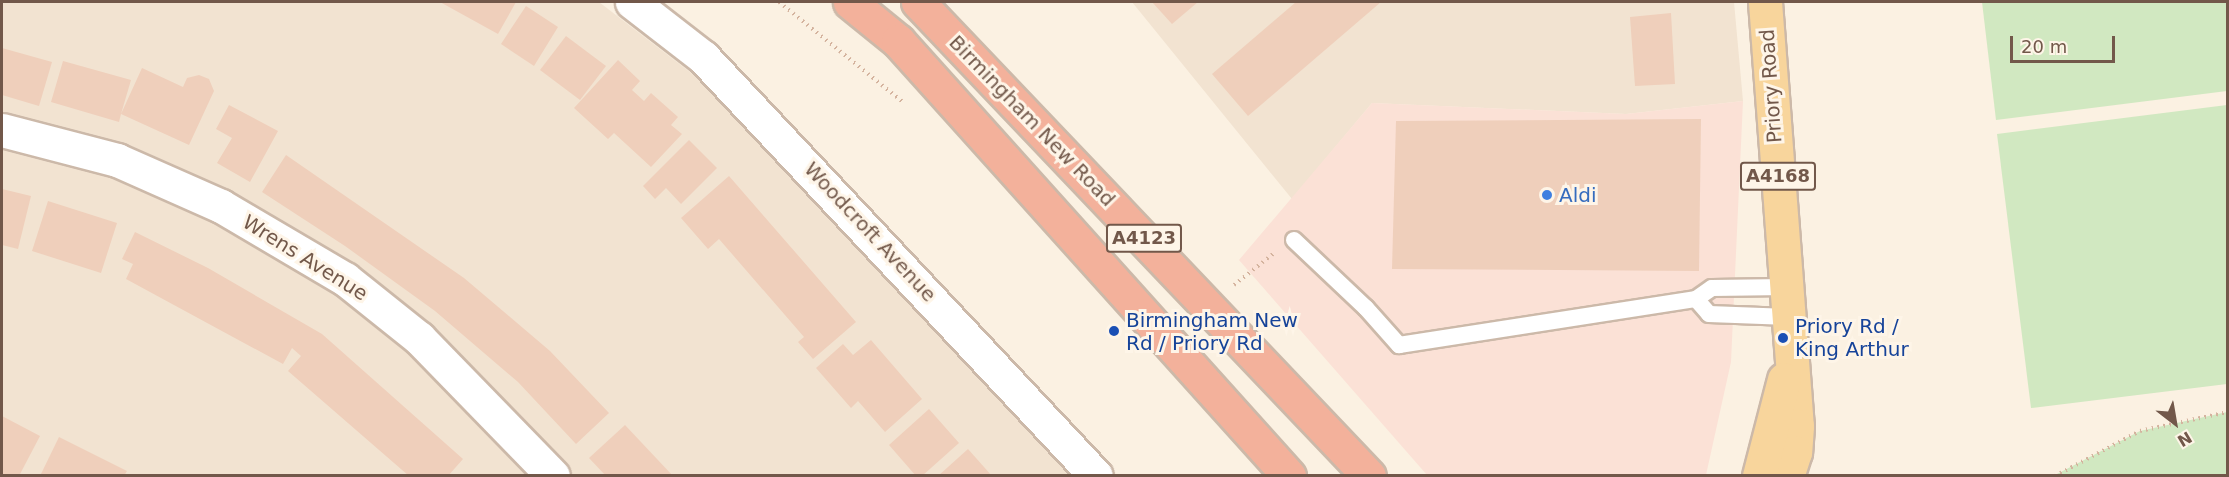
<!DOCTYPE html>
<html>
<head>
<meta charset="utf-8">
<style>
	body { margin:0 }
	#map { position:relative; width:2229px; height:477px; overflow:hidden; background:#fbf1e2; font-family:"DejaVu Sans",sans-serif }
	div>[style] { position:absolute }
	.residential>* { inset:0; background:#f2e3d1 }
	.commercial>* { inset:0; background:#fbe1d6 }
	.green>* { inset:0; background:#d1e8c1 }
	.building>* { inset:0; background:#efcfbb }
	.path>* { height:4px; margin-top:-2px; transform-origin:0; background:repeating-linear-gradient(90deg,#d4b39e 0 1.5px,transparent 0 6px) }
	.roads { filter:drop-shadow(2px 0 #ccb9a9) drop-shadow(-2px 0 #ccb9a9) drop-shadow(0 2px #ccb9a9) drop-shadow(0 -2px #ccb9a9) }
	.lane>* { height:16px; margin:-8px; padding:0 8px; transform-origin:8px; border-radius:8px; background:#fff }
	.street>* { height:33px; margin:-16.5px; padding:0 16.5px; transform-origin:16.5px; border-radius:16.5px; background:#fff }
	.primary>* { height:33px; margin:-16.5px; padding:0 16.5px; transform-origin:16.5px; border-radius:16.5px; background:#f8d59c }
	.highway>* { height:33px; margin:-16.5px; padding:0 16.5px; transform-origin:16.5px; border-radius:16.5px; background:#f3b19b }
	.dots>* { width:16px; height:16px; translate:-50% -50%; box-sizing:border-box; border:3px solid #fef5e8; border-radius:50% }
	span { translate:-50% -50%; white-space:nowrap; text-align:center; line-height:1.15; -webkit-text-stroke:6px #fef5e8; paint-order:stroke }
	.shield-label span { padding:2px 4px; background:#fef5e8; border:2px solid; border-radius:4px; -webkit-text-stroke-width:0 }
	.shield-label { font-size:18px; color:#72584a; font-weight:700 }
	.street-label { font-size:20px; color:#72584a }
	.shop-label { font-size:20px; color:#366cbe }
	.left { translate:0 -50%; text-align:left }
	.transit-label { font-size:20px; color:#164399 }
	.frame { position:absolute; inset:0; border:3px solid #72584a; pointer-events:none }
	.north { position:absolute; left:2145px; top:393px; width:60px; height:60px; -webkit-text-stroke:4px #fef5e8; paint-order:stroke; rotate:149deg; font-size:16px; font-weight:700; line-height:24px; text-align:center; color:#72584a }
	.north::after { content:''; display:block; margin:auto; width:21px; height:27px; background:#72584a; clip-path:polygon(50% 0,100% 100%,50% 72%,0 100%) }
	.scale { position:absolute; left:2010px; top:36px; width:105px; height:27px; box-sizing:border-box; border:3px solid #72584a; border-top:0; padding-left:8px; font-size:18px; line-height:21px; white-space:nowrap; color:#72584a; -webkit-text-stroke:4px #fef5e8; paint-order:stroke }
</style>
</head>
<body>
<div id="map">
	<div class="residential">
		<i style="clip-path:polygon(2px 2px,599px 2px,712px 89px,1072px 475px,2px 475px)"></i>
		<i style="clip-path:polygon(1132px 2px,1734px 2px,1743px 101px,1626px 114px,1372px 103px,1292px 199px)"></i>
	</div>
	<div class="commercial">
		<i style="clip-path:polygon(1743px 101px,1731px 362px,1706px 475px,1427px 475px,1239px 260px,1372px 103px,1626px 114px)"></i>
	</div>
	<div class="green">
		<i style="clip-path:polygon(1982px 2px,2227px 2px,2227px 91px,1996px 120px)"></i>
		<i style="clip-path:polygon(2227px 105px,2227px 384px,2031px 408px,1997px 134px)"></i>
		<i style="clip-path:polygon(2227px 412px,2227px 475px,2055px 475px,2140px 431px)"></i>
	</div>
	<div class="building">
		<i style="clip-path:polygon(440px 2px,516px 2px,498px 34px)"></i>
		<i style="clip-path:polygon(1152px 2px,1198px 2px,1172px 24px)"></i>
		<i style="clip-path:polygon(1296px 2px,1381px 2px,1248px 116px,1212px 74px)"></i>
		<i style="clip-path:polygon(526px 6px,558px 27px,534px 66px,501px 44px)"></i>
		<i style="clip-path:polygon(1671px 13px,1675px 84px,1635px 86px,1630px 17px)"></i>
		<i style="clip-path:polygon(566px 36px,606px 66px,580px 100px,540px 70px)"></i>
		<i style="clip-path:polygon(2px 48px,52px 62px,39px 106px,2px 95px)"></i>
		<i style="clip-path:polygon(618px 60px,640px 81px,632px 90px,644px 101px,651px 93px,678px 117px,671px 125px,682px 134px,651px 167px,614px 133px,608px 139px,574px 108px)"></i>
		<i style="clip-path:polygon(63px 61px,131px 80px,121px 114px,142px 68px,183px 87px,187px 78px,199px 75px,209px 79px,214px 91px,189px 145px,121px 114px,119px 122px,51px 102px)"></i>
		<i style="clip-path:polygon(229px 105px,278px 131px,250px 182px,217px 163px,232px 138px,216px 129px)"></i>
		<i style="clip-path:polygon(1701px 119px,1699px 271px,1392px 269px,1396px 121px)"></i>
		<i style="clip-path:polygon(689px 140px,717px 168px,681px 204px,666px 188px,655px 199px,643px 186px)"></i>
		<i style="clip-path:polygon(286px 155px,464px 278px,550px 351px,609px 413px,576px 444px,518px 382px,435px 311px,345px 246px,262px 192px)"></i>
		<i style="clip-path:polygon(729px 176px,856px 322px,813px 359px,798px 342px,804px 337px,719px 239px,708px 249px,681px 218px)"></i>
		<i style="clip-path:polygon(2px 189px,31px 196px,18px 249px,2px 245px)"></i>
		<i style="clip-path:polygon(48px 201px,117px 223px,101px 273px,32px 251px)"></i>
		<i style="clip-path:polygon(135px 232px,208px 268px,322px 334px,463px 459px,448px 476px,409px 476px,288px 371px,301px 356px,292px 348px,283px 364px,126px 279px,133px 264px,122px 259px)"></i>
		<i style="clip-path:polygon(871px 340px,922px 399px,885px 432px,858px 401px,851px 408px,816px 368px,843px 344px,853px 355px)"></i>
		<i style="clip-path:polygon(929px 409px,959px 443px,922px 476px,916px 476px,889px 445px)"></i>
		<i style="clip-path:polygon(2px 416px,40px 436px,19px 476px,2px 474px)"></i>
		<i style="clip-path:polygon(625px 425px,673px 476px,606px 476px,589px 458px)"></i>
		<i style="clip-path:polygon(59px 437px,127px 471px,124px 476px,40px 476px)"></i>
		<i style="clip-path:polygon(968px 449px,992px 476px,938px 476px)"></i>
	</div>
	<div class="path">
		<i style="left:779px;top:2px;width:161px;rotate:38.9deg"></i>
		<i style="left:1234px;top:285px;width:50px;rotate:-38.5deg"></i>
		<i style="left:2055px;top:476px;width:96px;rotate:-27.9deg"></i>
		<i style="left:2140px;top:431px;width:90px;rotate:-12.2deg"></i>
	</div>
	<div class="roads">
		<div class="lane">
			<i style="left:1294px;top:240px;width:99px;rotate:43.4deg"></i>
			<i style="left:1366px;top:308px;width:50px;rotate:48.3deg"></i>
			<i style="left:1399px;top:345px;width:301px;rotate:-8.8deg"></i>
			<i style="left:1696px;top:299px;width:19px;rotate:-35deg"></i>
			<i style="left:1712px;top:288px;width:74px;rotate:-0.8deg"></i>
			<i style="left:1696px;top:299px;width:20px;rotate:49deg"></i>
			<i style="left:1709px;top:314px;width:80px;rotate:2.1deg"></i>
		</div>
		<div class="street">
			<i style="left:632px;top:2px;width:90px;rotate:37.8deg"></i>
			<i style="left:703px;top:57px;width:574px;rotate:46.83deg"></i>
			<i style="left:2px;top:130px;width:119px;rotate:14.6deg"></i>
			<i style="left:117px;top:160px;width:114px;rotate:23.9deg"></i>
			<i style="left:221px;top:206px;width:144px;rotate:30.5deg"></i>
			<i style="left:345px;top:279px;width:95px;rotate:38.6deg"></i>
			<i style="left:419px;top:338px;width:192px;rotate:45.8deg"></i>
		</div>
		<div class="primary">
			<i style="left:1765px;top:2px;width:425px;rotate:85.7deg"></i>
			<i style="left:1797px;top:426px;width:26px;rotate:94deg"></i>
			<i style="left:1795px;top:452px;width:25px;rotate:108deg"></i>
			<i style="left:1759px;top:476px;width:100px;rotate:-75.5deg"></i>
		</div>
		<div class="highway">
			<i style="left:850px;top:2px;width:62px;rotate:39.1deg"></i>
			<i style="left:898px;top:41px;width:585px;rotate:48.05deg"></i>
			<i style="left:918px;top:2px;width:654px;rotate:46.42deg"></i>
		</div>
	</div>
	<div class="dots">
		<i style="left:1547px;top:195px;background:#3f7fe0"></i>
		<i style="left:1114px;top:331px;background:#1a4fb4"></i>
		<i style="left:1783px;top:338px;background:#1a4fb4"></i>
	</div>
	<div class="shield-label">
		<span style="left:1778px;top:176px">A4168</span>
		<span style="left:1144px;top:238px">A4123</span>
	</div>
	<div class="street-label">
		<span style="left:1771px;top:86px;rotate:-94deg">Priory Road</span>
		<span style="left:1032px;top:121px;rotate:46deg">Birmingham New Road</span>
		<span style="left:870px;top:232px;rotate:47deg">Woodcroft Avenue</span>
		<span style="left:305px;top:258px;rotate:32deg">Wrens Avenue</span>
	</div>
	<div class="shop-label">
		<span class="left" style="left:1559px;top:195px">Aldi</span>
	</div>
	<div class="transit-label">
		<span class="left" style="left:1126px;top:332px">Birmingham New<br>Rd / Priory Rd</span>
		<span class="left" style="left:1795px;top:338px">Priory Rd /<br>King Arthur</span>
	</div>
	<div class="frame"></div>
	<div class="north">N</div>
	<div class="scale">20 m</div>
</div>
</body>
</html>
